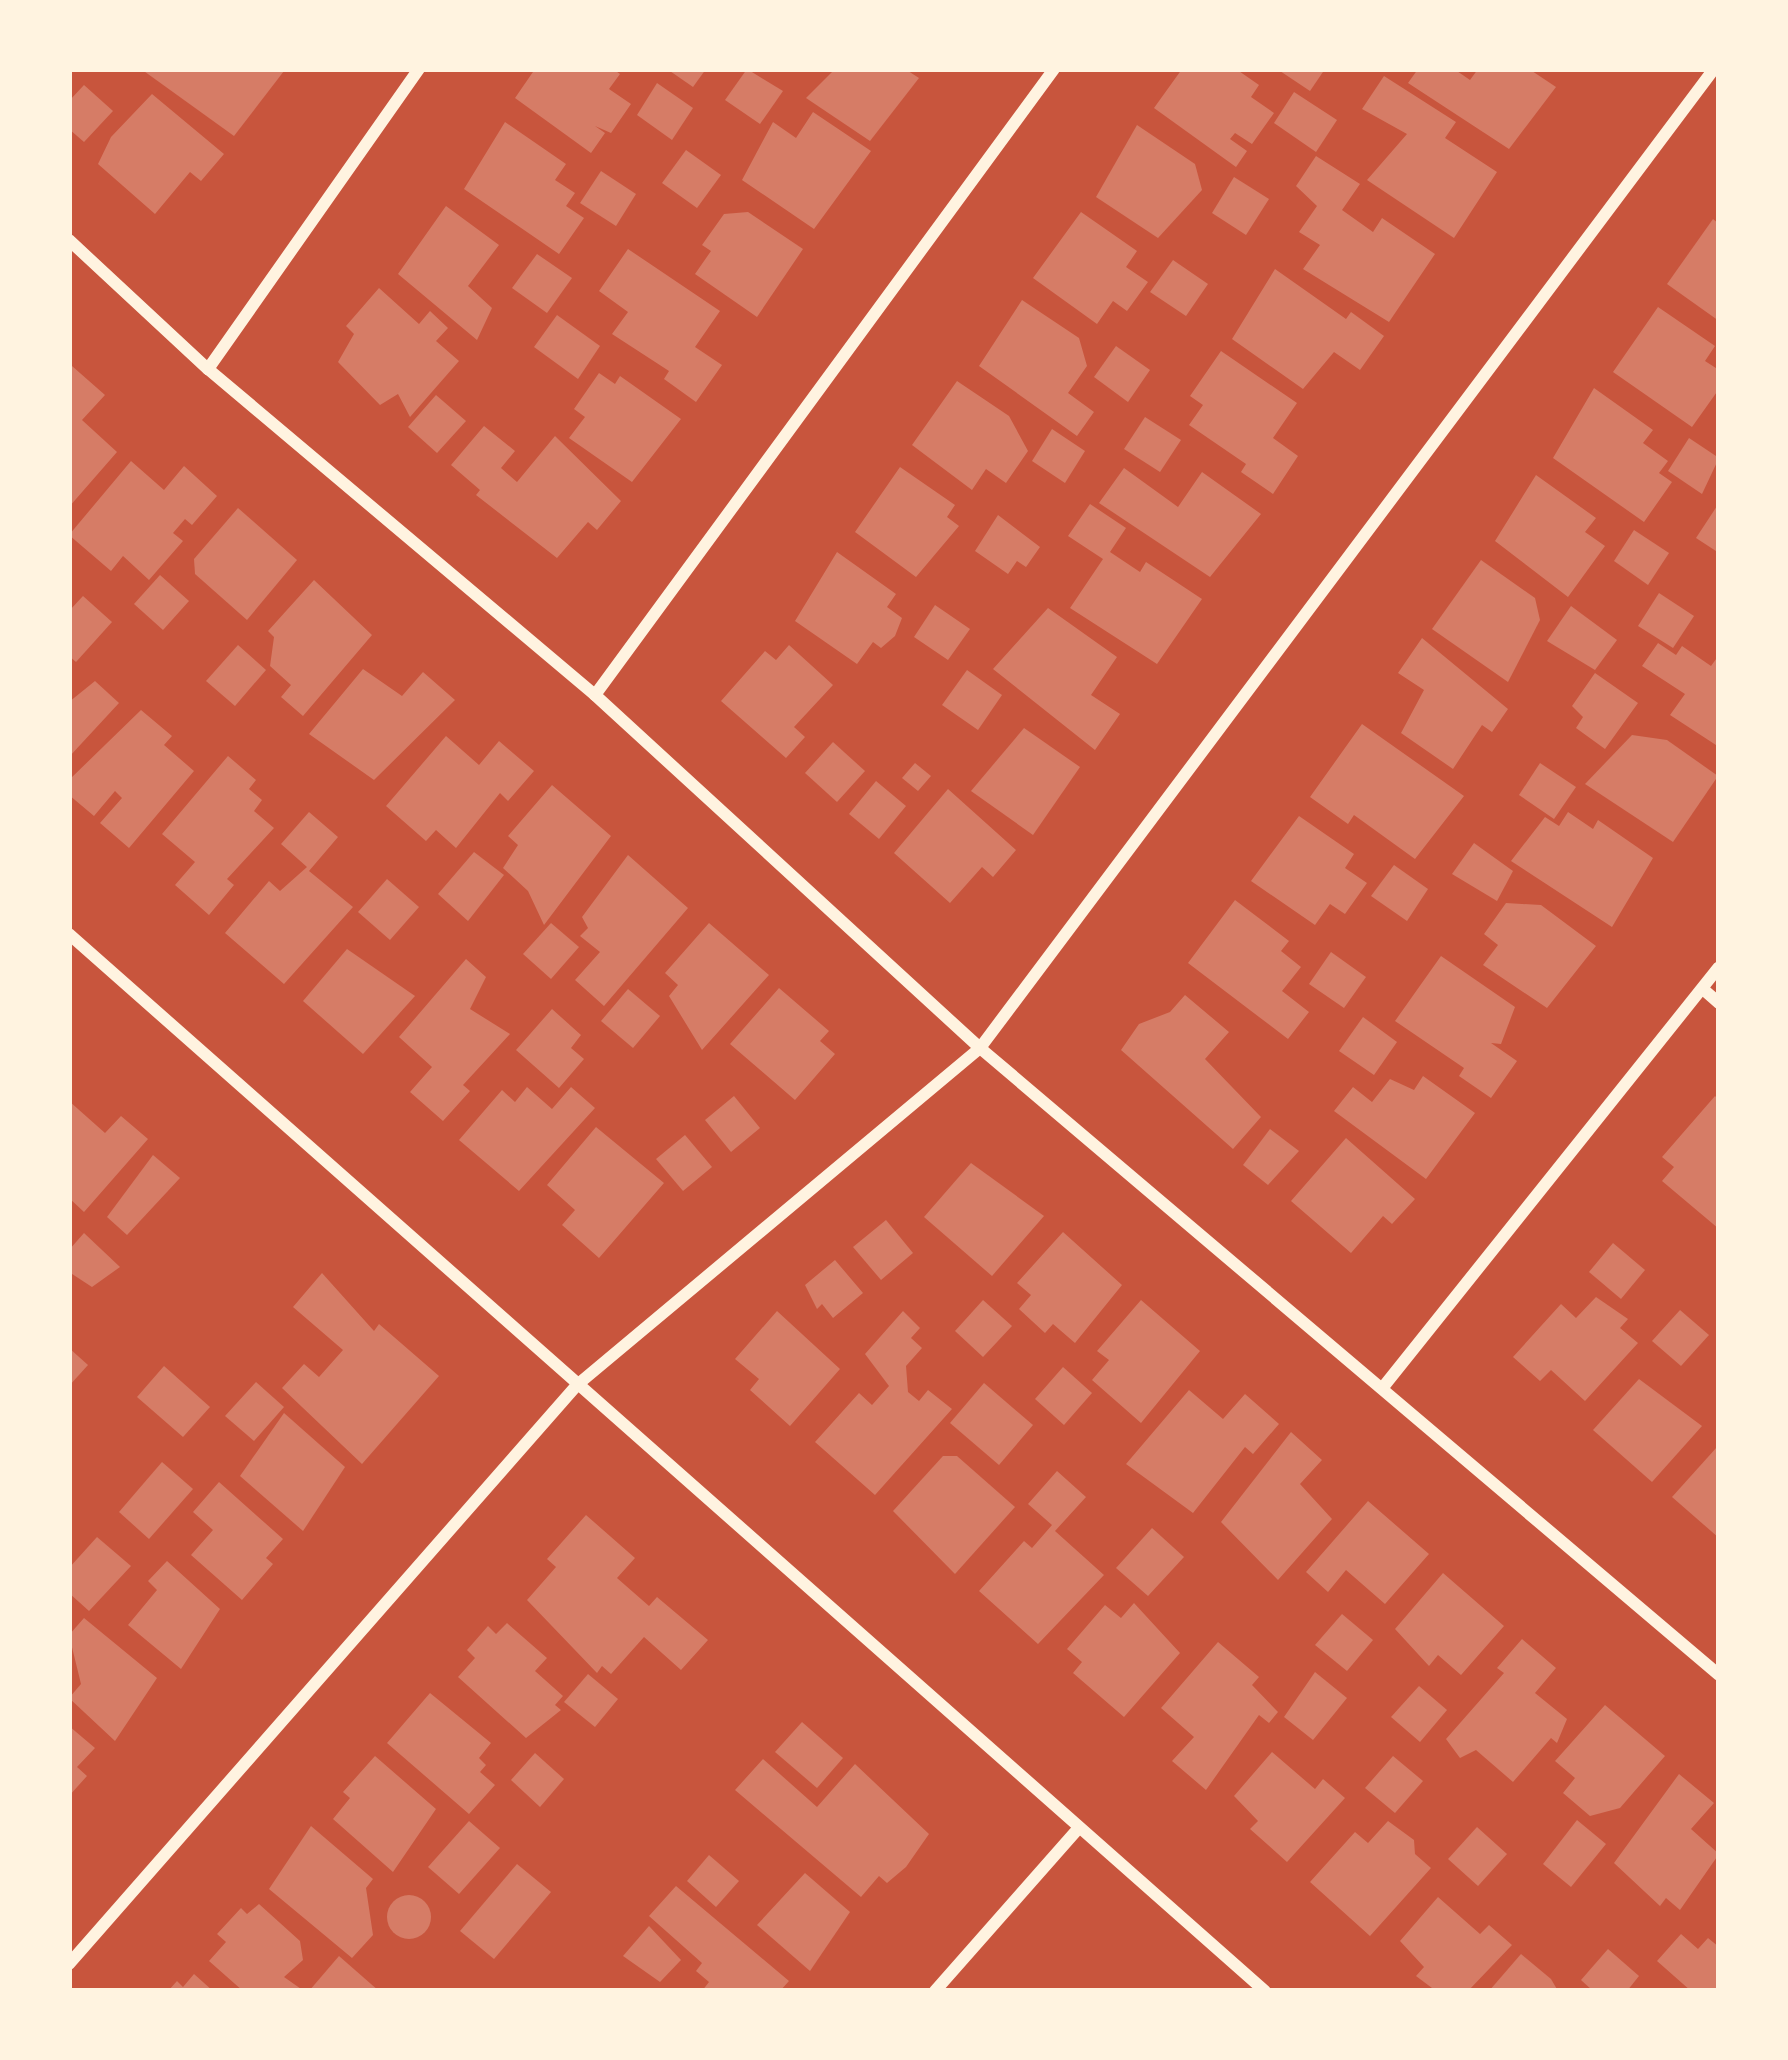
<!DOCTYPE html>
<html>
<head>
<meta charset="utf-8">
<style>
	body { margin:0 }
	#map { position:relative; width:1788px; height:2060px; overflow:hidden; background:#c8553d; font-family:Roboto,sans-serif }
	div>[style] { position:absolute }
	.building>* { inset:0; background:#d67c66 }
	.round { border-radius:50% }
	.minor>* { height:12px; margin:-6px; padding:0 6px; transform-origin:6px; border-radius:6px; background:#fff3e0 }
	span { translate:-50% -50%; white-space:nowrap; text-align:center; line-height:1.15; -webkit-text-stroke:12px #fff3e0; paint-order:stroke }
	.frame { position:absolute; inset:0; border:72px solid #fff3e0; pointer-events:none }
</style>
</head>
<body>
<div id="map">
	<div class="building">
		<i style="clip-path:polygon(141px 69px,280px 69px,284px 71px,234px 136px)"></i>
		<i style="clip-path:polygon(535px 69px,613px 69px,620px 74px,609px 89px,631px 104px,611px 133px,595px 126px,605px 133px,591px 153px,515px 98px)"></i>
		<i style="clip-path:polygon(667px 69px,706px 69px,693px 87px)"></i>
		<i style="clip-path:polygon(747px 69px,783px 91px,760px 124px,725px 100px)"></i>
		<i style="clip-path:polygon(835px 69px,905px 69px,919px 78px,870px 141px,806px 98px)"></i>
		<i style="clip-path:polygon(1182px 69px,1236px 69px,1259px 85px,1251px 97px,1274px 113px,1252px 144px,1235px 133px,1230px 139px,1247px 151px,1236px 167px,1154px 108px)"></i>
		<i style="clip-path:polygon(1277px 69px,1325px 69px,1310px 91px)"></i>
		<i style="clip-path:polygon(1418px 69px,1454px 69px,1470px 80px,1478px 69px,1529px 69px,1556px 87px,1509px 149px,1408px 83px)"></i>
		<i style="clip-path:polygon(1384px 76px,1456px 122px,1445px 138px,1497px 172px,1454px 238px,1367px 180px,1407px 134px,1362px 109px)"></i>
		<i style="clip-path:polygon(657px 83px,693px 108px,672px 140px,637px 115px)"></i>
		<i style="clip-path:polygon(84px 85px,113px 111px,84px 142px,69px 129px,69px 101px)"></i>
		<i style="clip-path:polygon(1294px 92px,1337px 120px,1316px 152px,1274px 123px)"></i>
		<i style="clip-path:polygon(152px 94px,224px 154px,201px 181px,190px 172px,155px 214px,98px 164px,111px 137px)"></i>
		<i style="clip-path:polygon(813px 112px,871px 151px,814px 229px,742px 180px,773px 122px,796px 138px)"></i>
		<i style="clip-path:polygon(505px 122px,566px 164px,555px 180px,575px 193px,566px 206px,584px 218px,559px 254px,464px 189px)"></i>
		<i style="clip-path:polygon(1137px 125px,1195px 164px,1202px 190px,1158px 238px,1096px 197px)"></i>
		<i style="clip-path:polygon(686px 150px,721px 175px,697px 208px,662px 183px)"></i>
		<i style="clip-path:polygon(1316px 156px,1360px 184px,1342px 210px,1373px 232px,1382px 218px,1435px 254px,1389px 322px,1303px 269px,1320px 245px,1299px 232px,1317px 206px,1296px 186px)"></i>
		<i style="clip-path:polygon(601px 171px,636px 194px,616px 226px,580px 203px)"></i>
		<i style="clip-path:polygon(1234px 177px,1269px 199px,1246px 235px,1212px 213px)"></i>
		<i style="clip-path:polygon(446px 206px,499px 245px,468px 286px,492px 308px,477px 340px,398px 274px)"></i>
		<i style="clip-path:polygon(748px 212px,803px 249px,757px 317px,695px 274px,711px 251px,702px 245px,724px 214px)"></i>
		<i style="clip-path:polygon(1081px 212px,1137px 251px,1126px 267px,1148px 282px,1127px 311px,1113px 301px,1097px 324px,1033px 278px)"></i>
		<i style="clip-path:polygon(1713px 219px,1719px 224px,1719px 321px,1667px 284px)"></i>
		<i style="clip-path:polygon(628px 249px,720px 311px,695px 347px,722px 365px,696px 402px,664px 379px,669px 371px,612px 334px,628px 312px,599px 291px)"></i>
		<i style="clip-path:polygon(537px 254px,572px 278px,547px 313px,512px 288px)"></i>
		<i style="clip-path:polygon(1173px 260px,1208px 284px,1186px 316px,1150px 292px)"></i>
		<i style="clip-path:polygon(1275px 269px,1346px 319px,1351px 312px,1384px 336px,1360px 370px,1334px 352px,1303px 389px,1232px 339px)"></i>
		<i style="clip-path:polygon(379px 288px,419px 324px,430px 311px,448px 328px,436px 341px,459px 361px,410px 417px,398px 394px,380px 405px,338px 362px,354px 334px,346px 326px)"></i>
		<i style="clip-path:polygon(1022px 300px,1079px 338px,1087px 366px,1068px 393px,1094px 412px,1077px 436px,979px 366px)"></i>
		<i style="clip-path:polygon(1658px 307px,1715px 346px,1705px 361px,1719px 370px,1719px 389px,1692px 427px,1613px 372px)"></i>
		<i style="clip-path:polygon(557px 315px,600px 346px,578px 379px,534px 347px)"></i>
		<i style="clip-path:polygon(1116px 346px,1150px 370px,1128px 402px,1094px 377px)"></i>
		<i style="clip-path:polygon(1221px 351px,1297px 403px,1273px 438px,1298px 456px,1273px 494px,1241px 472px,1246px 464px,1189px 425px,1203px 405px,1190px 396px)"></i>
		<i style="clip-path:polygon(72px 366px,105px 395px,82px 420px,117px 452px,69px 507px)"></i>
		<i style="clip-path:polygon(599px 373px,615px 384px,620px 376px,681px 419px,632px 482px,569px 438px,585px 417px,574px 409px)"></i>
		<i style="clip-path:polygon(957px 381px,1009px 416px,1028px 451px,1006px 483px,986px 469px,972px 490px,912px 445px)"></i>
		<i style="clip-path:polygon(1594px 388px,1653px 430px,1643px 443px,1668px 461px,1659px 473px,1672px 482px,1644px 522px,1553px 458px)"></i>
		<i style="clip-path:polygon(436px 395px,466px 421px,437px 453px,408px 427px)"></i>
		<i style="clip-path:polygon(1145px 417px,1181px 440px,1160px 472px,1124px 449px)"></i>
		<i style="clip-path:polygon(484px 426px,515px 451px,501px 468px,517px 482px,555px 436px,621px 501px,597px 530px,588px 522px,557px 558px,476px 495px,480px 490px,451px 465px)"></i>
		<i style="clip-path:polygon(1052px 429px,1085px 451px,1065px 483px,1032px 461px)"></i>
		<i style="clip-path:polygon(1689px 438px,1719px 458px,1702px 494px,1668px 471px)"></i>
		<i style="clip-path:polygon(131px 461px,164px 490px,184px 466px,217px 496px,192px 525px,185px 519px,173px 533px,183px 541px,149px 580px,123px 556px,111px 571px,69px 535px)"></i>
		<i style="clip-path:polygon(900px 467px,955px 505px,947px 517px,959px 526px,916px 577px,855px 532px)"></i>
		<i style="clip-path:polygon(1124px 468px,1178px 507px,1202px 472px,1261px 514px,1210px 577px,1099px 503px)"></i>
		<i style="clip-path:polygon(1536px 475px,1596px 518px,1585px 532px,1605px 546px,1568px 597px,1495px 541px)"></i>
		<i style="clip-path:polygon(1719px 503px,1719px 553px,1696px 538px)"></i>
		<i style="clip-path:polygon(1090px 504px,1126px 528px,1110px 552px,1140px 572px,1146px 562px,1202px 599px,1157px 664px,1070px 608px,1103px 559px,1068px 536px)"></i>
		<i style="clip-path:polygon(238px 508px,297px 560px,247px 620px,195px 574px,194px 559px)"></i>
		<i style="clip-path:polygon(998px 515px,1040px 547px,1026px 567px,1017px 561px,1008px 574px,975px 551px)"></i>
		<i style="clip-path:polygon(1634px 530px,1669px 553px,1648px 585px,1614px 561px)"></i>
		<i style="clip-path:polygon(837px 552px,896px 594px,887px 607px,902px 618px,895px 636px,881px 648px,873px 642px,857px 664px,795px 621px)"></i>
		<i style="clip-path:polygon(1481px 560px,1535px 598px,1540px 620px,1508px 682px,1432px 629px)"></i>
		<i style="clip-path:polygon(160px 575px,189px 601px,163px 630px,134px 604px)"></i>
		<i style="clip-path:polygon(314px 580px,372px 635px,303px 716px,281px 697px,291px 685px,270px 666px,274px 637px,268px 631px)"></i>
		<i style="clip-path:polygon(1659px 593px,1694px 616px,1673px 648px,1638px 626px)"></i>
		<i style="clip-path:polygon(83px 596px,112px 622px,76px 662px,69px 656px,69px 611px)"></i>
		<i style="clip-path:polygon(935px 605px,970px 629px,948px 660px,914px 637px)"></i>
		<i style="clip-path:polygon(1571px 606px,1617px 640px,1595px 670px,1547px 641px)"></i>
		<i style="clip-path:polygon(1048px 608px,1117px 657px,1091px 695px,1120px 714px,1095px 750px,993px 669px)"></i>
		<i style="clip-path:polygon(1422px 638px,1508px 709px,1492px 732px,1482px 725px,1453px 769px,1401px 733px,1424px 690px,1398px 673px)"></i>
		<i style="clip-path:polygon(1658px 643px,1676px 655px,1682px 646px,1711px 666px,1719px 655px,1719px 747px,1670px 715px,1685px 694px,1642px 666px)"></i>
		<i style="clip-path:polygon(238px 645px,266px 670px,235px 706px,206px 681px)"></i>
		<i style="clip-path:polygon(789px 645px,833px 685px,794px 727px,805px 737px,786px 758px,721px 701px,765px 651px,776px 660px)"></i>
		<i style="clip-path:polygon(363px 669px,402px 696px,423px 672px,455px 700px,374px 780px,309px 734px)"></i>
		<i style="clip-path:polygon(967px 670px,1002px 695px,978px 730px,942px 705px)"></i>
		<i style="clip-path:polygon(1595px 673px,1638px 703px,1605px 749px,1576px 728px,1583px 717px,1572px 706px)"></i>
		<i style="clip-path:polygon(95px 681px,119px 703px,69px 757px,69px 702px)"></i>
		<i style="clip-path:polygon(141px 710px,172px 736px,164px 745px,194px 771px,129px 848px,100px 823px,122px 798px,115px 791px,94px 816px,69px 795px,69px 780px)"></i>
		<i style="clip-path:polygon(1362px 724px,1464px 796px,1415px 859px,1354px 815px,1348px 824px,1310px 797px)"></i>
		<i style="clip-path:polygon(1024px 728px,1080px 767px,1033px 835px,971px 791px)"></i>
		<i style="clip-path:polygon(1632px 735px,1667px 740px,1718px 776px,1673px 842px,1585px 784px)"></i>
		<i style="clip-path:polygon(446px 736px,479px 765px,499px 741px,534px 771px,508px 801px,500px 793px,456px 848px,436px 830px,426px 841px,386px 806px)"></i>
		<i style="clip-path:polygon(833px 742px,865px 771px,837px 802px,805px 773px)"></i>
		<i style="clip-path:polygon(228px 756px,256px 780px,249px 789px,262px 800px,254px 811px,274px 828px,227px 879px,234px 885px,209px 915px,175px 885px,195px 862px,162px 834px)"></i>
		<i style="clip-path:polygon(915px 763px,931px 776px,918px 791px,902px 778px)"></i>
		<i style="clip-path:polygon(1540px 763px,1576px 787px,1554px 819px,1519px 795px)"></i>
		<i style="clip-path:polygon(876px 781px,906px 806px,879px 839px,849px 814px)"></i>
		<i style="clip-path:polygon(552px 785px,611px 836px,544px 925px,528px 891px,503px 868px,518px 845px,508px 836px)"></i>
		<i style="clip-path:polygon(948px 789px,1016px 850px,993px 877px,982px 867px,950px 903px,894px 853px)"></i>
		<i style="clip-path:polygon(309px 812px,338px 837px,309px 871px,353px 907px,284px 984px,225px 933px,269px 881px,280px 891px,307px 867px,281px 844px)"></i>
		<i style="clip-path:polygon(1568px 812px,1593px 829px,1598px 820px,1653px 858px,1612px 927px,1511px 861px,1545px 817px,1559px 826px)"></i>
		<i style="clip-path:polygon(1299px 816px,1354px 854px,1345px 868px,1367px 883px,1345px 914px,1330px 904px,1315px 925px,1251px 881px)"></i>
		<i style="clip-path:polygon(1474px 843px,1513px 871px,1497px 901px,1452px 874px)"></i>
		<i style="clip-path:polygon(474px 852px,504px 875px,468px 921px,438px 894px)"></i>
		<i style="clip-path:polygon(628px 855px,688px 908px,604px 1006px,575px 980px,600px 952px,580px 936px,588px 928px,582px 917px)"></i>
		<i style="clip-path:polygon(1394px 865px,1428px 889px,1407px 921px,1371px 896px)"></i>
		<i style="clip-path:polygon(387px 879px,419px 907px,390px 940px,358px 912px)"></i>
		<i style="clip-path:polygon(1235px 900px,1289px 941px,1281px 951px,1301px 967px,1282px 991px,1309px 1012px,1288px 1039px,1188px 963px)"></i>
		<i style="clip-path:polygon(1506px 903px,1541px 905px,1596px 946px,1547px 1008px,1483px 965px,1498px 945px,1484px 934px)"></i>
		<i style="clip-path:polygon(551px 923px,579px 947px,551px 979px,523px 954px)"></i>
		<i style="clip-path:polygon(709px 923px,769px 975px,702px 1050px,669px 996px,678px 985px,665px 973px)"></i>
		<i style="clip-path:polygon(347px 949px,415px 996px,363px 1054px,303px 1001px)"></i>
		<i style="clip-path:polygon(1331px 952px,1366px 977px,1344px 1008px,1309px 984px)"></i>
		<i style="clip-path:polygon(1441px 956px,1515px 1007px,1501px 1044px,1491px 1043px,1517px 1061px,1491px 1098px,1459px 1076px,1464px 1068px,1395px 1021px)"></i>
		<i style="clip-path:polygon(466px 959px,486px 977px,470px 1009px,510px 1034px,463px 1085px,470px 1091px,443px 1121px,410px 1092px,432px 1067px,399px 1037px)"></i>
		<i style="clip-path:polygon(779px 988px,829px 1031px,820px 1041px,835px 1054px,795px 1100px,730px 1044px)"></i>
		<i style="clip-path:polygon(628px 989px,660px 1016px,633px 1048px,601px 1021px)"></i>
		<i style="clip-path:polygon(1185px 995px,1229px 1032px,1205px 1059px,1261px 1117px,1233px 1149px,1121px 1050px,1139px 1024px,1170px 1012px)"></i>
		<i style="clip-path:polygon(552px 1009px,581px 1035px,571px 1048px,584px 1059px,559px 1088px,516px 1050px)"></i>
		<i style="clip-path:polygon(1363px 1017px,1397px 1042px,1374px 1075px,1339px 1051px)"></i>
		<i style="clip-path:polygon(1423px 1076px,1475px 1113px,1426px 1179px,1334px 1111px,1353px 1087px,1372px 1102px,1390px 1079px,1414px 1090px)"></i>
		<i style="clip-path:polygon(527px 1087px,552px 1109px,571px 1087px,595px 1108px,519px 1191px,459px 1140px,502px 1090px,515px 1102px)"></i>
		<i style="clip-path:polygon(734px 1096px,760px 1128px,731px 1152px,705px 1120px)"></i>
		<i style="clip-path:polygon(1715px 1096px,1719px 1100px,1719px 1229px,1662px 1181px,1674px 1167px,1662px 1157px)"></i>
		<i style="clip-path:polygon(69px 1101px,105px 1133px,121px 1116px,148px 1139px,84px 1212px,69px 1198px)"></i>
		<i style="clip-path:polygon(596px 1127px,664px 1183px,599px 1258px,562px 1225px,575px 1210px,547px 1185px)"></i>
		<i style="clip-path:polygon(1270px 1129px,1299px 1151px,1268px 1185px,1243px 1165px)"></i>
		<i style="clip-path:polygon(685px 1135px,712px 1167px,683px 1191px,656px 1159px)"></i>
		<i style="clip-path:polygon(1346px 1138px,1415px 1199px,1392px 1224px,1383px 1216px,1351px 1253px,1291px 1201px)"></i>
		<i style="clip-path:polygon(153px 1155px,180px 1178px,127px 1235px,107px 1217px)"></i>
		<i style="clip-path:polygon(971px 1163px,1044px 1216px,992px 1276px,924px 1217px)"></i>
		<i style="clip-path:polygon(886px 1220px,913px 1253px,881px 1280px,853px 1247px)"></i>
		<i style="clip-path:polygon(1063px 1232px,1122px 1285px,1075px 1343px,1053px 1324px,1045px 1333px,1019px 1309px,1031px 1295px,1017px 1283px)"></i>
		<i style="clip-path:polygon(84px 1233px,120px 1267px,92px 1287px,69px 1272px,69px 1250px)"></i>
		<i style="clip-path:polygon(1613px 1243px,1645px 1270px,1621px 1299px,1589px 1272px)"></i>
		<i style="clip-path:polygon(835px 1260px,863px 1293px,833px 1318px,822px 1304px,817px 1309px,805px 1285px)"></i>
		<i style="clip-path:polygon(322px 1273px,374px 1331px,379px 1324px,439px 1376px,362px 1464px,282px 1388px,304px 1364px,319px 1377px,343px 1350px,293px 1307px)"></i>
		<i style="clip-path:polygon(1596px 1297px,1628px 1319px,1620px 1328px,1638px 1343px,1585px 1401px,1551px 1370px,1540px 1381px,1513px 1357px,1561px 1304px,1576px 1318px)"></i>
		<i style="clip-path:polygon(983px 1300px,1012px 1326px,983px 1357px,955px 1331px)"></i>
		<i style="clip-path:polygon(1141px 1300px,1200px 1351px,1141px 1423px,1092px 1380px,1109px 1360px,1097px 1351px)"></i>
		<i style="clip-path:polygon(1680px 1310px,1709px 1335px,1681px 1366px,1652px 1341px)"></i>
		<i style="clip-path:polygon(777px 1311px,840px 1369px,790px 1426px,750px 1390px,759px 1379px,735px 1359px)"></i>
		<i style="clip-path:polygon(903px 1311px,920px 1328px,911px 1338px,922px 1348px,906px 1366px,908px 1392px,919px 1401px,928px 1390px,952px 1409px,875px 1495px,815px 1442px,859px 1393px,872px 1405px,889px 1386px,865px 1354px)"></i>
		<i style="clip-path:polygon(69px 1348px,88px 1365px,69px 1386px)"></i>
		<i style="clip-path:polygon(164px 1366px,210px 1407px,183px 1437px,137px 1397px)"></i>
		<i style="clip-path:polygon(1063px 1367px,1092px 1393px,1064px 1425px,1035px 1399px)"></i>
		<i style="clip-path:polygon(1639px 1379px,1702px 1426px,1652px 1482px,1593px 1430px)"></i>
		<i style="clip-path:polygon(256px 1382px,284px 1407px,254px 1441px,225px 1416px)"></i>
		<i style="clip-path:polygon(984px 1383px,1033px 1425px,999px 1465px,950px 1423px)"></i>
		<i style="clip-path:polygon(1189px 1390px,1223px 1419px,1245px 1394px,1279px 1424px,1253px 1454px,1245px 1447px,1193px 1513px,1126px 1464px)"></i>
		<i style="clip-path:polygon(284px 1413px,345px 1467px,303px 1531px,240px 1476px)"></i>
		<i style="clip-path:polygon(1291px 1432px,1322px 1460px,1300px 1484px,1332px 1519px,1278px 1580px,1221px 1522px)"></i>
		<i style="clip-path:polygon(1717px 1447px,1719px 1449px,1719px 1538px,1672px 1497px)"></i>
		<i style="clip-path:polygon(943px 1456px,957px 1456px,1015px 1507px,955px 1574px,893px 1511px)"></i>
		<i style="clip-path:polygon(162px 1462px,193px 1489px,149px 1539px,119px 1512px)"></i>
		<i style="clip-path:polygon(1057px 1471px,1086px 1497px,1055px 1531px,1104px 1575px,1038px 1644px,979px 1591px,1024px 1541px,1032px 1548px,1052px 1525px,1028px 1504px)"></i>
		<i style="clip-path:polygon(219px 1482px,283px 1539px,266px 1558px,273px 1564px,242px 1600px,191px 1555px,213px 1530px,193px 1512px)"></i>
		<i style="clip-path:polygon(1368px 1501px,1429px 1554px,1385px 1604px,1346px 1570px,1328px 1592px,1306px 1572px)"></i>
		<i style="clip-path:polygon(586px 1515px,635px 1558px,617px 1578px,649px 1606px,657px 1597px,708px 1640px,681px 1670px,644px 1637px,611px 1674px,602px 1666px,597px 1673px,527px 1600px,556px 1567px,547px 1559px)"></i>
		<i style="clip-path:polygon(1152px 1528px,1184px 1557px,1148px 1596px,1116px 1568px)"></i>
		<i style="clip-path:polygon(97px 1537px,131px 1566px,89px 1611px,69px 1593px,69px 1568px)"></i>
		<i style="clip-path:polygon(167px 1561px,220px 1609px,181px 1669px,128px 1625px,157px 1590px,148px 1581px)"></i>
		<i style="clip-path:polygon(1443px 1573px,1504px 1626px,1461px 1675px,1438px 1655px,1429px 1666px,1395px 1629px)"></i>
		<i style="clip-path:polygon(1134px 1603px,1180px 1653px,1124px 1717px,1073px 1673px,1082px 1662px,1067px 1649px,1105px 1605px,1121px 1618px)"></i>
		<i style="clip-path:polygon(1342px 1614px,1373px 1640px,1347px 1671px,1315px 1645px)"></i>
		<i style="clip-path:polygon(84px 1618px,157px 1678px,115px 1741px,69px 1698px,81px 1684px,69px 1635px)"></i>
		<i style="clip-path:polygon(507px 1623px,547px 1658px,535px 1671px,563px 1696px,555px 1705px,561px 1710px,526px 1738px,458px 1677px,475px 1658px,467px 1650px,488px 1626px,496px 1634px)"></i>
		<i style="clip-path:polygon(1522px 1639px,1556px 1668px,1535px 1693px,1567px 1719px,1557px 1743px,1551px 1738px,1513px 1782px,1476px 1750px,1460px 1758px,1446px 1739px,1504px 1673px,1497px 1668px)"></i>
		<i style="clip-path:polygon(1218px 1642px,1259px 1677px,1252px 1685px,1278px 1712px,1269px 1723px,1259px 1715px,1206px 1790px,1172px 1761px,1194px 1737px,1161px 1708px)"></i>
		<i style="clip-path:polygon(1315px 1672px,1347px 1698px,1313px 1740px,1284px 1717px)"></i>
		<i style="clip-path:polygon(588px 1674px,618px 1699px,595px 1727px,564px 1702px)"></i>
		<i style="clip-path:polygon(1419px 1686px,1447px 1710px,1420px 1742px,1391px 1717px)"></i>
		<i style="clip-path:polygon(430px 1693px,491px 1743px,479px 1758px,486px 1765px,480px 1772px,495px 1785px,469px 1814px,387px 1743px)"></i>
		<i style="clip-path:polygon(1605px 1705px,1665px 1756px,1620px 1808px,1590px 1816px,1563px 1793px,1575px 1778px,1555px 1761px)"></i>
		<i style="clip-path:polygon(802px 1722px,843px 1758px,817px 1788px,775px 1752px)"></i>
		<i style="clip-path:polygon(69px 1726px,95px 1748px,77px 1767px,87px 1776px,69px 1796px)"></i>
		<i style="clip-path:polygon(1272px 1752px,1315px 1789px,1323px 1779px,1345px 1798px,1287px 1862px,1250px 1829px,1258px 1821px,1234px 1796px)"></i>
		<i style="clip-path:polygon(535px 1753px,564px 1779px,540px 1807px,511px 1780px)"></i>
		<i style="clip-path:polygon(375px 1756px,436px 1809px,393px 1872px,333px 1819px,350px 1798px,343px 1792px)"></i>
		<i style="clip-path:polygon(1393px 1756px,1423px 1781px,1395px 1813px,1365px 1788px)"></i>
		<i style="clip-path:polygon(763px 1759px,817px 1807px,855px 1764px,929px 1834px,906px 1867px,887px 1883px,879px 1876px,861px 1897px,735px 1790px)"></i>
		<i style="clip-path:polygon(1679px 1774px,1714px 1803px,1691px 1829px,1719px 1854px,1680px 1910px,1666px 1898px,1660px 1906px,1614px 1863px)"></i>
		<i style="clip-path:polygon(1577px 1820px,1606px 1844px,1571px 1887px,1543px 1864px)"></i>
		<i style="clip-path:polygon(469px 1821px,500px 1848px,459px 1894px,428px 1867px)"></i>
		<i style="clip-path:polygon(1388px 1821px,1414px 1840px,1415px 1854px,1431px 1868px,1370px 1936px,1310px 1882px,1355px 1832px,1368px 1843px)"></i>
		<i style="clip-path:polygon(311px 1826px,373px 1879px,366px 1888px,373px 1935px,352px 1958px,269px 1889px)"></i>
		<i style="clip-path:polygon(1477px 1827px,1507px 1854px,1478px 1886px,1448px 1859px)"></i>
		<i style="clip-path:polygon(709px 1855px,739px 1881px,716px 1907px,687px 1881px)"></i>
		<i style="clip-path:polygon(517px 1864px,551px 1892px,494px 1959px,460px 1931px)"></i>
		<i style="clip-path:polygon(805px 1873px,850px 1912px,810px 1971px,757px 1925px)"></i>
		<i style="clip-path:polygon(676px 1886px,789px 1981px,780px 1991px,702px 1991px,709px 1982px,696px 1971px,702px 1963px,649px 1916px)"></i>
		<i class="round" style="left:387px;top:1895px;width:44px;height:44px"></i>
		<i style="clip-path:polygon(1438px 1897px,1480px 1934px,1489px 1925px,1512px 1945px,1468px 1991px,1436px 1991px,1416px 1976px,1424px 1967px,1400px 1941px)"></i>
		<i style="clip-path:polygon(259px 1904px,300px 1941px,303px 1960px,284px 1977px,304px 1991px,243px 1991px,209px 1961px,226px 1942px,217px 1934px,241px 1908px,247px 1914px)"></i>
		<i style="clip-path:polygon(649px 1926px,681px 1960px,660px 1982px,623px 1956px)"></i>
		<i style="clip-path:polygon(1681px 1934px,1698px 1949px,1708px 1938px,1719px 1947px,1719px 1991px,1691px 1991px,1657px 1961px)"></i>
		<i style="clip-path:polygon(1608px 1949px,1639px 1976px,1627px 1991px,1593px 1991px,1581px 1980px)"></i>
		<i style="clip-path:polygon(1521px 1954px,1551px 1979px,1558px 1991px,1489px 1991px)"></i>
		<i style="clip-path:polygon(339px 1956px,379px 1991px,309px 1991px)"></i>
		<i style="clip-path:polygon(194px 1974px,213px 1991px,168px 1991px,177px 1981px,183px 1987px)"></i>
	</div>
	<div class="minor">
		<i style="left:69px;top:240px;width:190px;rotate:42.9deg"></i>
		<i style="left:208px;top:369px;width:506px;rotate:40.11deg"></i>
		<i style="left:595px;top:695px;width:522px;rotate:42.52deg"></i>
		<i style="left:980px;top:1048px;width:969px;rotate:40.31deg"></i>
		<i style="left:208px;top:369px;width:367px;rotate:-54.9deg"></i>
		<i style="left:595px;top:695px;width:776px;rotate:-53.75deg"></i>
		<i style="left:69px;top:934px;width:1596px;rotate:41.47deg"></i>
		<i style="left:1704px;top:990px;width:20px;rotate:41deg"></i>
		<i style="left:1384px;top:1386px;width:536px;rotate:-51.36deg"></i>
		<i style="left:69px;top:1964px;width:770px;rotate:-48.74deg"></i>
		<i style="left:577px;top:1385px;width:525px;rotate:-39.9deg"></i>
		<i style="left:980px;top:1048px;width:1224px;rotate:-53.14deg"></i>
		<i style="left:935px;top:1991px;width:213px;rotate:-48.6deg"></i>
	</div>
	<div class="frame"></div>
</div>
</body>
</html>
